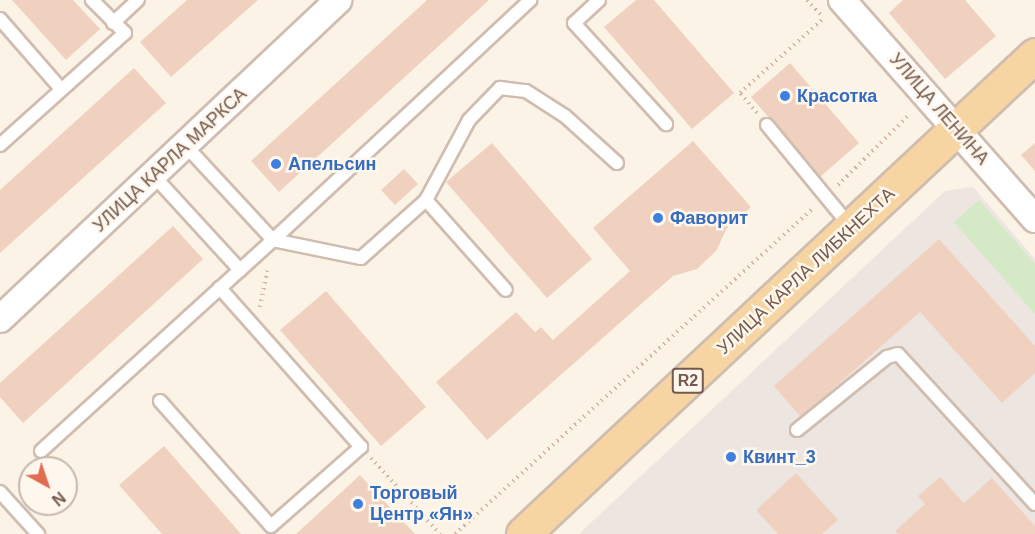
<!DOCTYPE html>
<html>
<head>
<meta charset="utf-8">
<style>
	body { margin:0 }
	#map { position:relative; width:1035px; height:534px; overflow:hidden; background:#fbf3e6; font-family:Helvetica,sans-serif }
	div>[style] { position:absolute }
	.industrial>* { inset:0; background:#ece5e0 }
	.green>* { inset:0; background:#d4e9c5 }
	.building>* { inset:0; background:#f0d1bf }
	.path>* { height:4px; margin-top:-2px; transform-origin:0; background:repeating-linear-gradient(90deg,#d5b5a2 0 1.5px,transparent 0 6px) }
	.roads { filter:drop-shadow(2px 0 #cfbdb0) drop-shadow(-2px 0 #cfbdb0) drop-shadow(0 2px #cfbdb0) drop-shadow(0 -2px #cfbdb0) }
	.service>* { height:12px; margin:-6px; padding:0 6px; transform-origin:6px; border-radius:6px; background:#fff }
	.minor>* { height:26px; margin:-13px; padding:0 13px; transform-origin:13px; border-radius:13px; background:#fff }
	.primary>* { height:33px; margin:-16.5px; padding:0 16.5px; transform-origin:16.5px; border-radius:16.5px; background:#f7d5a2 }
	.dots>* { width:16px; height:16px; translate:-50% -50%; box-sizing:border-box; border:3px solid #fef7ed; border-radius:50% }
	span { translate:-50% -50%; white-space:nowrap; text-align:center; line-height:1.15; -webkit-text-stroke:5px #fef7ed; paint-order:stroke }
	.shield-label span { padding:2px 4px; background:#fef7ed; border:2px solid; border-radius:4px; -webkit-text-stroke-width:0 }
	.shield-label { font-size:16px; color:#74594c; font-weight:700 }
	.shop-label { font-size:18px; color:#366cbe; font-weight:700 }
	.left { translate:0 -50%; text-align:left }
	.street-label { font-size:18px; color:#74594c }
	.north { position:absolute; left:18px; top:456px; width:60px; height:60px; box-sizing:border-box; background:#fef7ed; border:2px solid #c7b8ad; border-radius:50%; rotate:140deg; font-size:16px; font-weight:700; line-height:24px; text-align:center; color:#74594c }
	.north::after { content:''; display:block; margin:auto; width:21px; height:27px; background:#e06d51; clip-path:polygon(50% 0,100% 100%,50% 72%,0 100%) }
</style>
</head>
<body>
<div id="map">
	<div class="industrial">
		<i style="clip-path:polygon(973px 187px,1035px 259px,1035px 534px,579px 534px,945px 191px)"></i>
	</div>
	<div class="green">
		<i style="clip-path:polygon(979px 200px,1035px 264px,1035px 314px,954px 222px)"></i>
	</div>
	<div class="building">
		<i style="clip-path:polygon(12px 0,73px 0,100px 29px,66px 60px)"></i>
		<i style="clip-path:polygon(187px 0,258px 0,171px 77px,140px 42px)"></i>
		<i style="clip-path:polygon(427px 0,489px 0,279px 192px,251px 161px)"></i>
		<i style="clip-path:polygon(636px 0,654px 0,734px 93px,692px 129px,604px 27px)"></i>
		<i style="clip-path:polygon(903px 0,965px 0,996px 36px,945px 79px,889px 13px)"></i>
		<i style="clip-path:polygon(790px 63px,859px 143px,820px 177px,751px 97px)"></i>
		<i style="clip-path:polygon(134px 68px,166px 103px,0 253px,0 190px)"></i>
		<i style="clip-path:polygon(693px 141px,751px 207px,727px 228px,716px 251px,697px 269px,673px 276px,487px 440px,436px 382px,516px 312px,535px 332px,541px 327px,553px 340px,630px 271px,593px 228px)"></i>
		<i style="clip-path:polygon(492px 143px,592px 259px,547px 298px,446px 182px)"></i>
		<i style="clip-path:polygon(1035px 143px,1035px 171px,1021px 155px)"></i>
		<i style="clip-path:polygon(404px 169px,418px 184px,395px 205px,381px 190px)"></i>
		<i style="clip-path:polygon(173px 226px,203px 259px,23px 423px,0 397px,0 383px)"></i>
		<i style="clip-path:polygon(939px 239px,1035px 346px,1035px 373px,1002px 403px,920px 312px,801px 417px,774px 386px)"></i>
		<i style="clip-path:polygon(326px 291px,426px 407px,381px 446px,280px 330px)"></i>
		<i style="clip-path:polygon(164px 446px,241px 534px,162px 534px,119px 485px)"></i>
		<i style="clip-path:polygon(796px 473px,838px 520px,822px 534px,778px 534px,756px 510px)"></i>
		<i style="clip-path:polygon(360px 475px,415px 534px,296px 534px)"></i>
		<i style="clip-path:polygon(940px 477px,964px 503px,992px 478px,1035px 526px,1035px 534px,898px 534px,895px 531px,925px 504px,918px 496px)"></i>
	</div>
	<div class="path">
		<i style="left:807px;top:0;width:21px;rotate:47deg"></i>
		<i style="left:757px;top:113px;width:26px;rotate:-130deg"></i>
		<i style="left:740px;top:93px;width:113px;rotate:-41.8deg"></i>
		<i style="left:838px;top:185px;width:100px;rotate:-44.6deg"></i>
		<i style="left:260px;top:307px;width:37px;rotate:-79deg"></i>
		<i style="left:371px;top:458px;width:103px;rotate:47.8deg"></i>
		<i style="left:455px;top:534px;width:484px;rotate:-42.3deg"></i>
	</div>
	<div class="roads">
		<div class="service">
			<i style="left:599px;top:0;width:34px;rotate:137deg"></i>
			<i style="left:574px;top:23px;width:137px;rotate:47.7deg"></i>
			<i style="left:0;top:19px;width:93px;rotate:48.9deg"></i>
			<i style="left:113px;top:23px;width:34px;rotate:-43deg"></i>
			<i style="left:767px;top:125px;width:129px;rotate:50.6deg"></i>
			<i style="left:0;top:145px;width:168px;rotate:-41.9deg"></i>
			<i style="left:125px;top:33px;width:47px;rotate:-135deg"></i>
			<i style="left:153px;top:175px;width:129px;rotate:47.5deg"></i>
			<i style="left:240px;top:270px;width:45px;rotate:-42.3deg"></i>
			<i style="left:273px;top:240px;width:129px;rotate:-132.8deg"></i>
			<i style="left:426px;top:200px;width:91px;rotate:-61.7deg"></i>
			<i style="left:469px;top:120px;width:45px;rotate:-45.9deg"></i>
			<i style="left:500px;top:88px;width:26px;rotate:7deg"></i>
			<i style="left:526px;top:91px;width:46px;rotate:32.7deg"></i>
			<i style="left:565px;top:116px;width:70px;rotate:42.1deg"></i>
			<i style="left:273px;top:240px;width:352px;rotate:-43deg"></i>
			<i style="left:273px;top:240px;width:90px;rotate:11.6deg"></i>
			<i style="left:361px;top:258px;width:87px;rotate:-41.7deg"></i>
			<i style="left:426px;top:200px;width:120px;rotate:48.4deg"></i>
			<i style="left:160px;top:401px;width:167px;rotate:48.4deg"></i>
			<i style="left:271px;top:526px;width:120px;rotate:-41.3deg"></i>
			<i style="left:361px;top:447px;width:213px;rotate:-131.6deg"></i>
			<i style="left:797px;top:430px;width:116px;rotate:-39deg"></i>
			<i style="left:887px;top:357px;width:11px;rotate:-15deg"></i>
			<i style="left:898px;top:354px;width:203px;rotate:47.6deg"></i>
			<i style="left:41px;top:451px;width:269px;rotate:-42.3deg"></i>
			<i style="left:0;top:492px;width:57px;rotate:47.9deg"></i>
		</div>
		<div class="minor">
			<i style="left:842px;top:0;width:292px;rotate:48.6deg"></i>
			<i style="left:0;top:319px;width:465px;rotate:-43.3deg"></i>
		</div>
		<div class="primary">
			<i style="left:523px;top:534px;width:701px;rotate:-43.09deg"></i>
		</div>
	</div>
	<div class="dots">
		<i style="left:785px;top:96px;background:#3f7fe0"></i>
		<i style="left:276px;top:164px;background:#3f7fe0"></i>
		<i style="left:658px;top:218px;background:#3f7fe0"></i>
		<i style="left:731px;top:457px;background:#3f7fe0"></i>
		<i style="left:358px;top:504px;background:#3f7fe0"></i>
	</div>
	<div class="shield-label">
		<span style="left:688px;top:381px">R2</span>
	</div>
	<div class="shop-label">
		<span class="left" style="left:797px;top:96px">Красотка</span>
		<span class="left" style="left:288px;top:164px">Апельсин</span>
		<span class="left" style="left:670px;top:218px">Фаворит</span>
		<span class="left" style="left:743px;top:457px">Квинт_3</span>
		<span class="left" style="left:370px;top:504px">Торговый<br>Центр «Ян»</span>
	</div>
	<div class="street-label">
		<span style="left:939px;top:109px;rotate:49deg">УЛИЦА ЛЕНИНА</span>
		<span style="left:170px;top:160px;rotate:-43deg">УЛИЦА КАРЛА МАРКСА</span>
		<span style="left:806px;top:271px;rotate:-43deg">УЛИЦА КАРЛА ЛИБКНЕХТА</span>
	</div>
	<div class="north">N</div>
</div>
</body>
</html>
